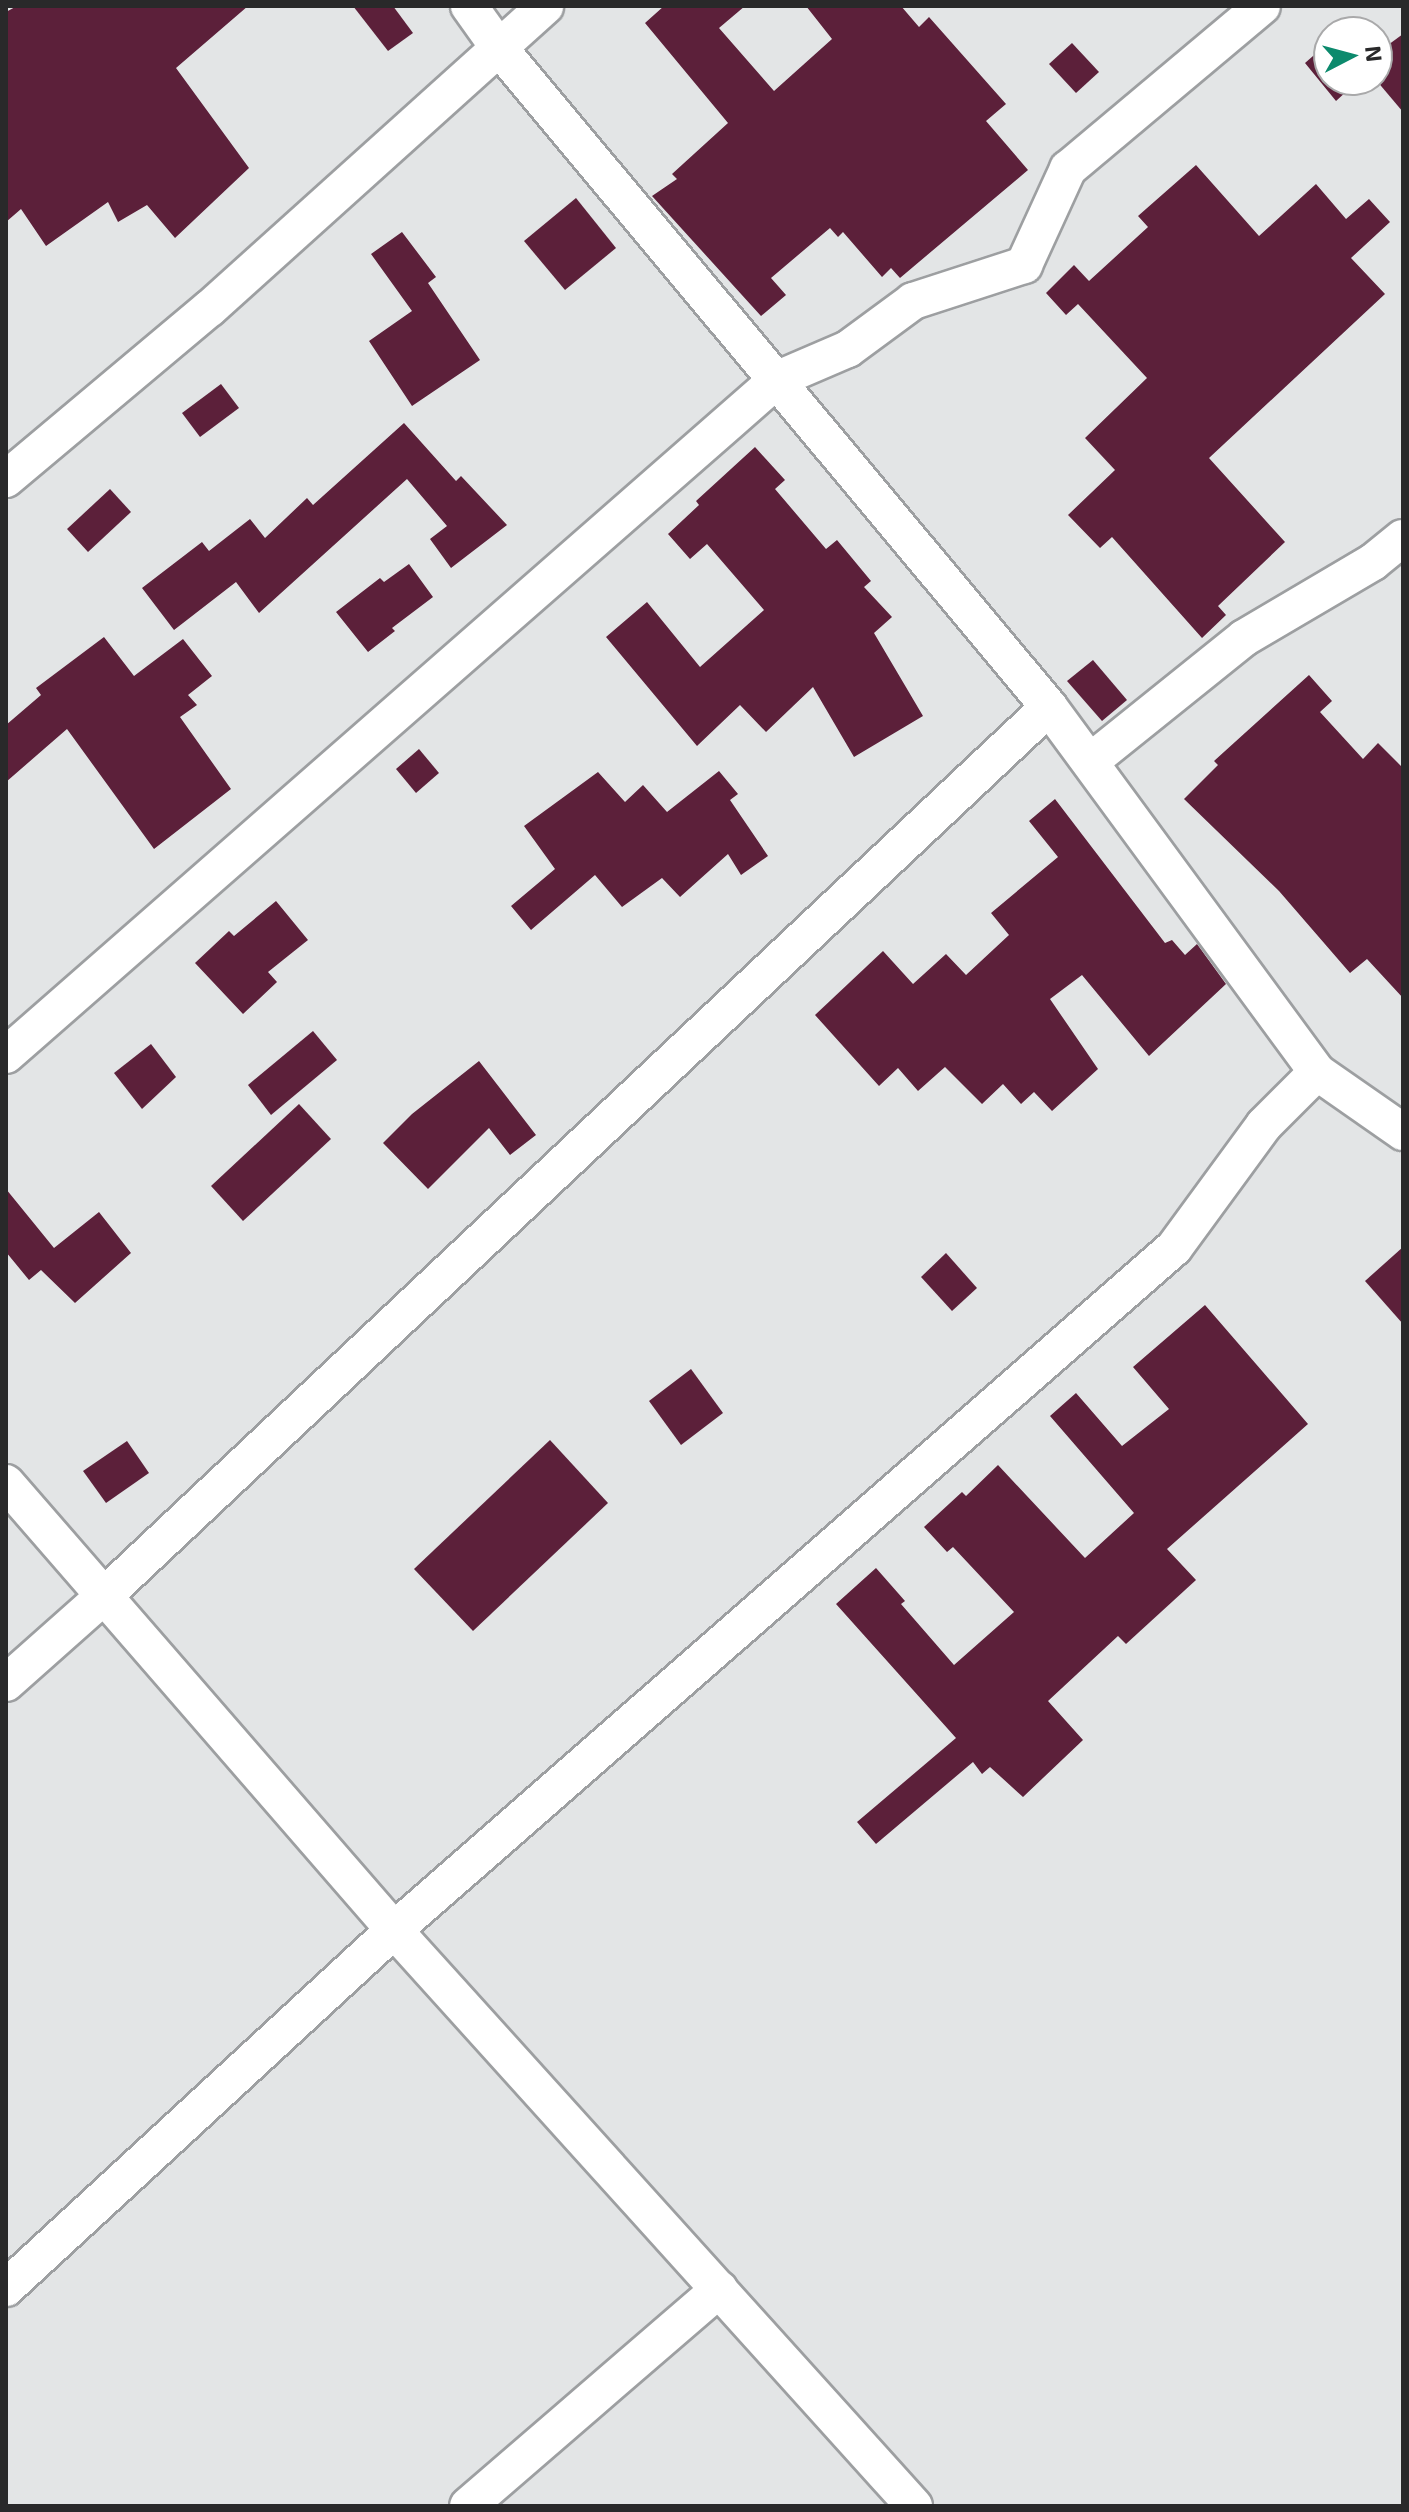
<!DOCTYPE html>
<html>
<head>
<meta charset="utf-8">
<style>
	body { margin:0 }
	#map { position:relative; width:1409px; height:2512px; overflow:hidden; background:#e3e5e6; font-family:"Exo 2",sans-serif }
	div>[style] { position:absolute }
	.building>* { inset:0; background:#5c203a }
	.roads { filter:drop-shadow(2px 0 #9d9fa1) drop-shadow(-2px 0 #9d9fa1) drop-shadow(0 2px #9d9fa1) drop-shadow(0 -2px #9d9fa1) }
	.street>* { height:36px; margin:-18px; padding:0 18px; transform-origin:18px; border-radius:18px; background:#fff }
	span { translate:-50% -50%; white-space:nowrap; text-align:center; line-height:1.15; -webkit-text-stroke:8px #fff; paint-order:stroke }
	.frame { position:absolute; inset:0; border:8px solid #29292a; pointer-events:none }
	.north { position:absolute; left:1313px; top:16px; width:80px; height:80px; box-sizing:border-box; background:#fff; border:2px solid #a9a9aa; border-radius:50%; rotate:84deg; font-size:22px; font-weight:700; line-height:32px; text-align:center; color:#29292a }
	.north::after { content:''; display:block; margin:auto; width:28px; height:36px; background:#0c8a6d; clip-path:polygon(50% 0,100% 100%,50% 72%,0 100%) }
</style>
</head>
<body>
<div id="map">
	<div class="building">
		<i style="clip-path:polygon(17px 6px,248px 6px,176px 68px,249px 168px,175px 238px,147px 205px,118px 222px,108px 202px,46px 246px,21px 209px,6px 222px,6px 12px)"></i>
		<i style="clip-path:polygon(353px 6px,393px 6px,413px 33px,388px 51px)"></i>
		<i style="clip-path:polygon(664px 6px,745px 6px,719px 28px,774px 91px,832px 39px,806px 6px,901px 6px,919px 27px,929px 17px,1006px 104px,986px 121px,1028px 170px,900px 278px,891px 268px,882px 277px,843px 232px,838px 237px,830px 228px,771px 278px,786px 295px,761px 316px,652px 196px,677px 179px,672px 174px,728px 123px,645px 23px)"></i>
		<i style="clip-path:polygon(1403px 34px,1403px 112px,1376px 80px,1377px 53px)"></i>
		<i style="clip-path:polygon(1329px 42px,1329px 80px,1359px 80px,1336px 101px,1305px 63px)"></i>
		<i style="clip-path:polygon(1072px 43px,1099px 72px,1076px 93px,1049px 64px)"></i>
		<i style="clip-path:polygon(1196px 165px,1259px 236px,1316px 184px,1346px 219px,1369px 199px,1390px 222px,1351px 258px,1385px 294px,1209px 458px,1285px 542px,1218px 606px,1226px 615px,1202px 638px,1112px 537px,1100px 548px,1068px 515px,1115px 470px,1085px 438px,1147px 378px,1078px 304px,1066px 315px,1046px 293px,1074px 265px,1089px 281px,1148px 227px,1138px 216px)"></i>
		<i style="clip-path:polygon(576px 198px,616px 248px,565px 290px,524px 241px)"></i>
		<i style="clip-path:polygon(402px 232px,436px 277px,428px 283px,480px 360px,412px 406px,369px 341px,412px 311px,371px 254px)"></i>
		<i style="clip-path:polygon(221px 384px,239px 408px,200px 437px,182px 413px)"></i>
		<i style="clip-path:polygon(404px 423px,456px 481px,461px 476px,507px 525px,451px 568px,430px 539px,447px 526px,407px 479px,259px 613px,236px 582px,174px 630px,142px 588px,202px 542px,209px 551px,250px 519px,265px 538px,307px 498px,313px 505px)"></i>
		<i style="clip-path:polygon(755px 447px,785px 480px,775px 489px,826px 549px,837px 540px,871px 581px,864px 587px,892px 617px,874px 633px,923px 716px,854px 757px,813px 687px,766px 732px,740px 705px,697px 746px,606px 637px,647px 602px,700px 667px,764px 610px,707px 544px,690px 559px,668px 534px,699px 505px,696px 501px)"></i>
		<i style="clip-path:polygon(110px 489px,131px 512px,88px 552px,67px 529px)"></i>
		<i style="clip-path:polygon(409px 564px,433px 597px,392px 628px,395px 631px,368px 652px,336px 612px,380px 578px,384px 582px)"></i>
		<i style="clip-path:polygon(104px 637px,134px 676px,183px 639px,212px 676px,188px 695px,197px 705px,180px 717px,231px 789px,154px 849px,67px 729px,6px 782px,6px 725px,41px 695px,36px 688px)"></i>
		<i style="clip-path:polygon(1093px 660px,1127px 700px,1102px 721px,1067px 681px)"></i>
		<i style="clip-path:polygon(1309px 675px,1332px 701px,1320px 712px,1363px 759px,1378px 743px,1403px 768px,1403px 998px,1367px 959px,1350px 973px,1279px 891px,1184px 799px,1218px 765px,1214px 761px)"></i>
		<i style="clip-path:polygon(419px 749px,439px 773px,416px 793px,396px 769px)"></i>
		<i style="clip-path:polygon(719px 771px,738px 794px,730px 800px,768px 856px,741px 875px,728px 854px,680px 897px,662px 878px,622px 907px,595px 875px,531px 930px,511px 906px,555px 869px,524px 826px,598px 772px,625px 802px,643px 785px,667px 812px)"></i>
		<i style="clip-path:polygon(1055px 799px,1165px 943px,1172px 940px,1185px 955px,1197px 944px,1226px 984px,1149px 1056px,1082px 975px,1050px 999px,1098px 1069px,1052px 1111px,1034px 1092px,1021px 1104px,1003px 1084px,982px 1104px,945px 1067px,918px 1091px,898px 1068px,879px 1086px,815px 1015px,883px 951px,913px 984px,946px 954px,966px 975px,1009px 935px,991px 913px,1058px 857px,1029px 821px)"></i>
		<i style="clip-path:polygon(276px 901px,308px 940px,268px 972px,277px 982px,243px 1014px,195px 963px,229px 931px,234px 936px)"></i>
		<i style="clip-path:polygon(313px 1031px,337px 1060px,271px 1115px,248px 1085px)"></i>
		<i style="clip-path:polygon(151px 1044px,176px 1077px,142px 1109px,114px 1073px)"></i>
		<i style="clip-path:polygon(479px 1061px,536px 1135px,510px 1155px,489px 1128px,428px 1189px,383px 1143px,412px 1114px)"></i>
		<i style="clip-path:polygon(299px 1104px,331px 1139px,243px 1221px,211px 1186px)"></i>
		<i style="clip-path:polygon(6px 1189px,54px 1248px,99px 1212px,131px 1253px,75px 1303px,41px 1270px,29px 1280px,6px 1252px)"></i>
		<i style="clip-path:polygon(1403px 1247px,1403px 1324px,1365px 1281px)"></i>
		<i style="clip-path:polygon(946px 1253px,977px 1288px,952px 1311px,921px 1277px)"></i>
		<i style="clip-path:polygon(1205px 1305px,1308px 1424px,1167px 1549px,1196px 1580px,1126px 1644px,1118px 1636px,1048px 1701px,1083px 1740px,1023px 1797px,990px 1767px,982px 1774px,973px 1762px,876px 1844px,857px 1822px,956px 1738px,836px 1604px,876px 1568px,905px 1601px,901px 1604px,954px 1665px,1014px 1612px,953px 1547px,947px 1552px,924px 1527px,962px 1492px,966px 1496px,998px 1465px,1085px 1558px,1134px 1513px,1050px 1416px,1076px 1393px,1122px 1446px,1169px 1409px,1133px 1367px)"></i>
		<i style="clip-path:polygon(691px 1369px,723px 1413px,681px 1445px,649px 1401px)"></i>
		<i style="clip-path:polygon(550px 1440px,608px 1503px,473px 1631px,414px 1569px)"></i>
		<i style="clip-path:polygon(127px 1441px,149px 1473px,106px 1503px,83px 1471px)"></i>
	</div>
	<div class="roads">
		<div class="street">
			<i style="left:469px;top:6px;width:52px;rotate:54.5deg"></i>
			<i style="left:499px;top:48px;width:858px;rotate:50.15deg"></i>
			<i style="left:1049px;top:707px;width:453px;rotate:53.7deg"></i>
			<i style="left:1317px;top:1072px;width:105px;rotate:34.9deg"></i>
			<i style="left:6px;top:479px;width:266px;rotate:-40deg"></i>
			<i style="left:210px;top:308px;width:451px;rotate:-42deg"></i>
			<i style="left:1091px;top:761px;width:196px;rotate:-38.8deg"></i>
			<i style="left:1244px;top:638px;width:150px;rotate:-30.5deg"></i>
			<i style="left:1373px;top:562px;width:38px;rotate:-39deg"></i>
			<i style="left:6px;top:1055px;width:1026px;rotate:-41.21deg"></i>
			<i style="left:778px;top:379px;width:76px;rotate:-23.2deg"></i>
			<i style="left:848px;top:349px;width:81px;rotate:-36.4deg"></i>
			<i style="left:913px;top:301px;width:117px;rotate:-18deg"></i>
			<i style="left:1024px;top:265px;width:106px;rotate:-65.4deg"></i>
			<i style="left:1068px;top:169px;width:253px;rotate:-40deg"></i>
			<i style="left:6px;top:1483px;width:592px;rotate:49.04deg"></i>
			<i style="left:394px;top:1930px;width:776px;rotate:47.92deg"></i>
			<i style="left:6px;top:1683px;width:131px;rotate:-41.6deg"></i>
			<i style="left:104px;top:1596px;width:1297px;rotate:-43.25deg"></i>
			<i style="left:6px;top:2288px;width:528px;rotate:-42.7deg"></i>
			<i style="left:394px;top:1930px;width:1036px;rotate:-41.17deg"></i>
			<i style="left:1174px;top:1248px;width:152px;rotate:-53.8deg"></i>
			<i style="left:1264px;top:1125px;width:75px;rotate:-45deg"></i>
			<i style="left:468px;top:2506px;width:332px;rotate:-40.8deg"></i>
		</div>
	</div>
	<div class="frame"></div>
	<div class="north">N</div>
</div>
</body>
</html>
